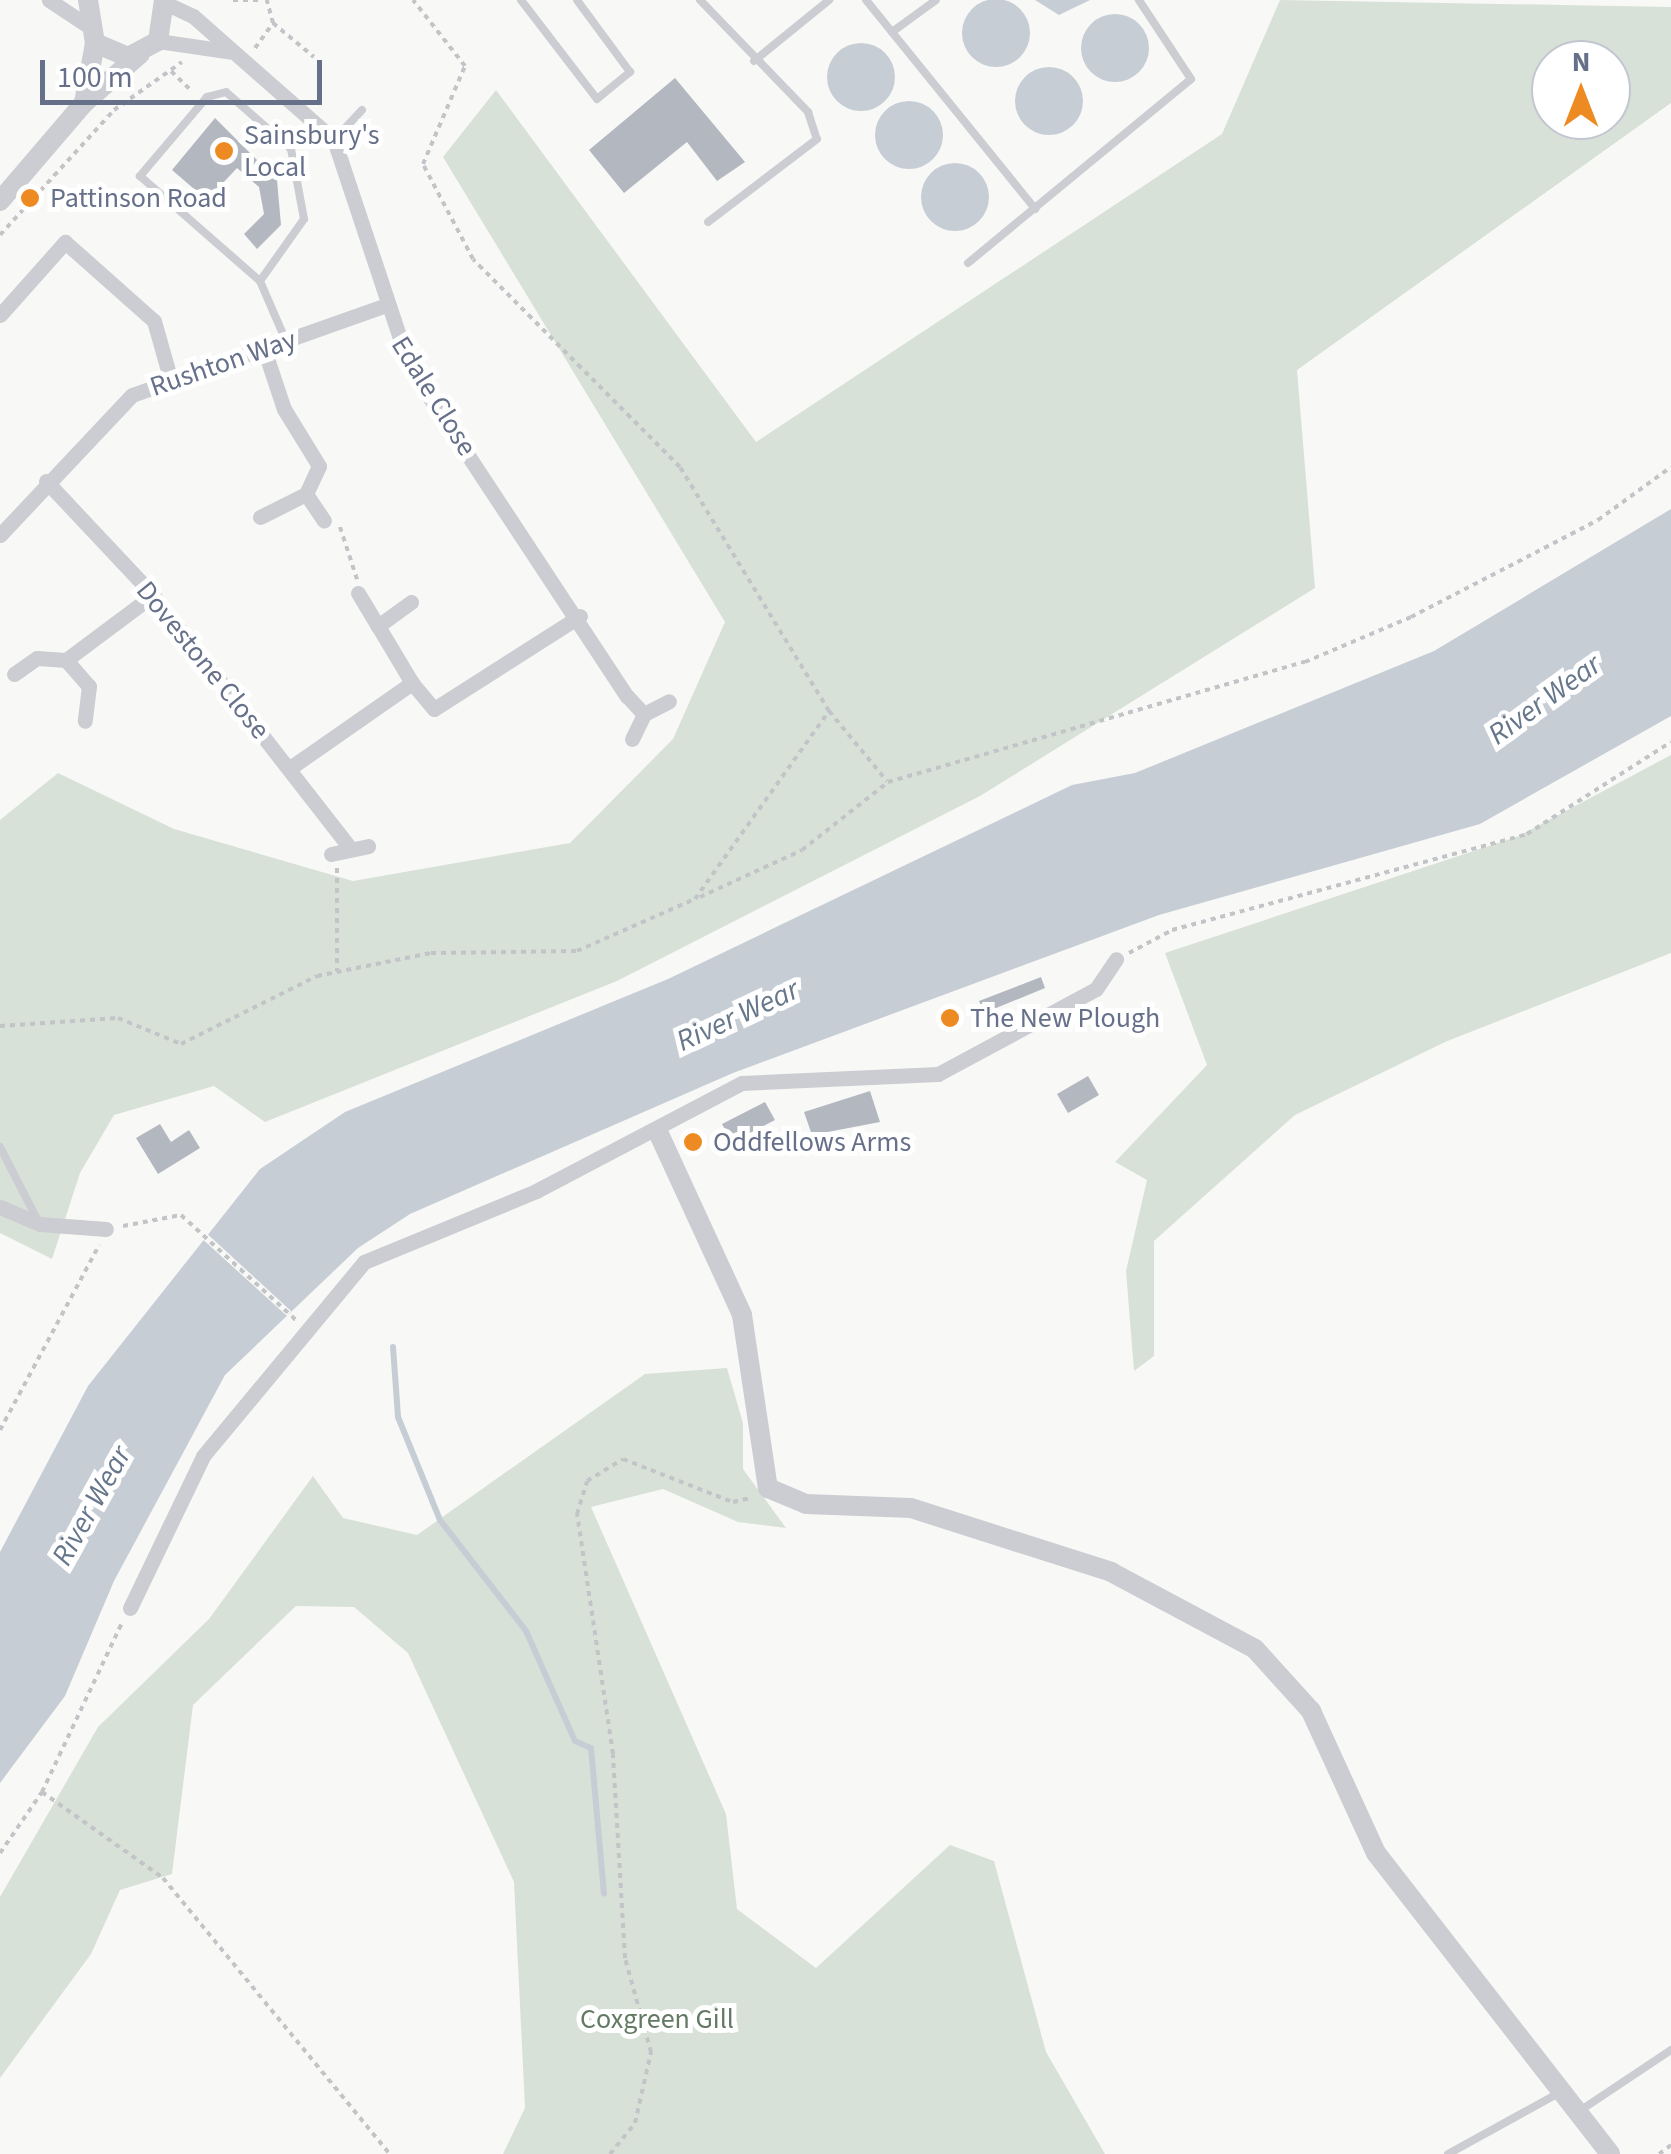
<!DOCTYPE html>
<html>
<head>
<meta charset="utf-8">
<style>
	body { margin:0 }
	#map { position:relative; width:1671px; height:2154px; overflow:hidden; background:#f8f9f6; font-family:"Source Sans 3",sans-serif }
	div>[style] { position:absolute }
	.green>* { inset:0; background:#d8e1d7 }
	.water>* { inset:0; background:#c7cdd5 }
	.round { border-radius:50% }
	.pier>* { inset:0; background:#f8f9f6 }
	.stream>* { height:6px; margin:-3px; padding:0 3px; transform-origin:3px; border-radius:3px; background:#c7cdd5 }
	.building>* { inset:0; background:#b3b8c0 }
	.path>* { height:4px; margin-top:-2px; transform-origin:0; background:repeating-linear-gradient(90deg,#c2c4c7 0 5px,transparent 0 10px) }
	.service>* { height:8px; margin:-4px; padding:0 4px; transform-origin:4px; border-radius:4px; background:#cccdd2 }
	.minor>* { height:15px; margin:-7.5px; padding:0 7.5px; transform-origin:7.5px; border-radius:7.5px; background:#cccdd2 }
	.tertiary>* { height:20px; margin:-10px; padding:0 10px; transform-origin:10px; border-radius:10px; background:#cccdd2 }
	.dots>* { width:28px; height:28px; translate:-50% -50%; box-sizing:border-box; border:5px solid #fff; border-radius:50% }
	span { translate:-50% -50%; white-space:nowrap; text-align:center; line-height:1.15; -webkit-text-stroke:10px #fff; paint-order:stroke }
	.poi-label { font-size:28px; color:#667089 }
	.left { translate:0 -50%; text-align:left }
	.street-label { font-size:28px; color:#667089 }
	.park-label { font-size:28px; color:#627a64 }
	.water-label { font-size:30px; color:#67778b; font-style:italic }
	.north { position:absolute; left:1531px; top:40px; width:100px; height:100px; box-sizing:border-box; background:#fff; border:2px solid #c2c6d0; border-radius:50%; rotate:0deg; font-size:28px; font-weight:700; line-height:40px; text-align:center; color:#667089 }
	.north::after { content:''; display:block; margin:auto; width:35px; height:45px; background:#ed8b22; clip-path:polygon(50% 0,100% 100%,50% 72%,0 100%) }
	.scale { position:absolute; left:40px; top:60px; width:282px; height:45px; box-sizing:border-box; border:5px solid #667089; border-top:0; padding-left:12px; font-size:30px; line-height:35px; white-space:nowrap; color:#667089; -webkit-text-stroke:8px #fff; paint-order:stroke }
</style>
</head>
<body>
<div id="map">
	<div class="green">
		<i style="clip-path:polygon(evenodd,1280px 0,1671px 7px,1671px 103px,1297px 370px,1315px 588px,980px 796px,617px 981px,265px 1122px,214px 1086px,114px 1115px,80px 1173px,52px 1259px,0 1233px,0 820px,58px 773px,174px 829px,353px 881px,570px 843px,673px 739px,725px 622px,443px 157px,496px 90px,756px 442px,1222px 134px,1280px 0,1551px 60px,1611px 60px,1611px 120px,1551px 120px,1551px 60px)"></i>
		<i style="clip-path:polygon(1671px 755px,1671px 953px,1445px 1042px,1295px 1115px,1154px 1241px,1154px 1356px,1134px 1371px,1126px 1271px,1147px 1180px,1115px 1162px,1207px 1065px,1165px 953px,1519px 836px)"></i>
		<i style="clip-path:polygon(727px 1368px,743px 1423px,743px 1469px,786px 1528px,738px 1522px,663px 1489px,591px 1507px,726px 1814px,737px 1909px,816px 1968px,950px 1845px,994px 1861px,1046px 2052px,1105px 2154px,503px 2154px,525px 2108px,514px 1882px,408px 1653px,354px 1607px,296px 1606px,193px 1705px,172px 1874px,120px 1890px,91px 1954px,0 2078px,0 1897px,98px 1727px,209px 1619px,313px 1476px,343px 1518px,417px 1535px,645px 1374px)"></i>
	</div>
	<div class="water">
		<i class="round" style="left:962px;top:-1px;width:68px;height:68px"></i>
		<i style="clip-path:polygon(1035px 0,1090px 0,1059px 15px)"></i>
		<i class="round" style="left:1081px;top:14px;width:68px;height:68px"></i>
		<i class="round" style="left:827px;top:43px;width:68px;height:68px"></i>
		<i class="round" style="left:1015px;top:67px;width:68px;height:68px"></i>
		<i class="round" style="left:875px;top:101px;width:68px;height:68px"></i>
		<i class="round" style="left:921px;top:163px;width:68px;height:68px"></i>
		<i style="clip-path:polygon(1671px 509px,1671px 716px,1480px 824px,1159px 915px,733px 1073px,410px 1214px,358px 1248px,225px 1375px,114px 1581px,65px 1696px,0 1783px,0 1552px,88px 1386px,260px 1169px,345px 1112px,668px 979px,1072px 785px,1135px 773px,1434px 651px)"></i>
	</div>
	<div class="pier">
		<i style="clip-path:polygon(203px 1230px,291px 1311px,287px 1316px,198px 1235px)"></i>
	</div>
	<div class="stream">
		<i style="left:393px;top:1347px;width:70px;rotate:85.9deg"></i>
		<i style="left:398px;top:1417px;width:111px;rotate:67.8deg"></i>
		<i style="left:440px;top:1520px;width:140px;rotate:52.2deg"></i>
		<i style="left:526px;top:1631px;width:120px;rotate:66deg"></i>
		<i style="left:575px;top:1741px;width:17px;rotate:24deg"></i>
		<i style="left:591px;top:1748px;width:146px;rotate:84.9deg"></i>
	</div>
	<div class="building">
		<i style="clip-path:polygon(675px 78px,745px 162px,717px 181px,687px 142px,624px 193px,589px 150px)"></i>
		<i style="clip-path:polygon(215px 118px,277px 180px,281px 225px,257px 249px,244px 234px,264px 214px,259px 187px,237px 168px,207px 200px,172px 170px)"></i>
		<i style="clip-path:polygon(1041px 977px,1045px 988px,984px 1013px,979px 1001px)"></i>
		<i style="clip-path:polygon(1088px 1076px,1099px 1095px,1068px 1113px,1057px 1094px)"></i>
		<i style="clip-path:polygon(870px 1091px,880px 1122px,812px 1135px,804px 1112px)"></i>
		<i style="clip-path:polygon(765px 1102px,775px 1120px,732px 1142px,722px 1124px)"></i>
		<i style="clip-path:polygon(160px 1124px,171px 1142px,189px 1130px,200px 1148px,158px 1174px,136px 1138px)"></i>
	</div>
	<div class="path">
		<i style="left:233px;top:0;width:30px"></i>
		<i style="left:273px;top:23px;width:53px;rotate:39.7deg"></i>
		<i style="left:255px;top:48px;width:31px;rotate:-54deg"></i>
		<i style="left:273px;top:23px;width:24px;rotate:-105deg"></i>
		<i style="left:171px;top:71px;width:30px;rotate:44deg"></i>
		<i style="left:0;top:235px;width:169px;rotate:-47.6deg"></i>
		<i style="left:114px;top:110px;width:83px;rotate:-35.2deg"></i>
		<i style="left:340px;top:527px;width:55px;rotate:71.9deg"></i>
		<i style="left:829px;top:711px;width:91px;rotate:50.4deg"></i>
		<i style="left:337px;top:868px;width:103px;rotate:90deg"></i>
		<i style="left:700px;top:897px;width:112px;rotate:-24.7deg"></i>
		<i style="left:802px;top:850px;width:110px;rotate:-38.3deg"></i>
		<i style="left:888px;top:782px;width:434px;rotate:-16.1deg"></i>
		<i style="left:1305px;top:662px;width:115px;rotate:-23deg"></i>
		<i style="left:1411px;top:617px;width:211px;rotate:-27.4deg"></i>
		<i style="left:1598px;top:520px;width:90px;rotate:-36deg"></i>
		<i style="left:1129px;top:953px;width:49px;rotate:-28.1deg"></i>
		<i style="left:1172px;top:930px;width:368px;rotate:-15.1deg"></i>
		<i style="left:1527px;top:834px;width:171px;rotate:-32.6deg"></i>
		<i style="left:0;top:1026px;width:118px;rotate:-3.9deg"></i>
		<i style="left:118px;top:1018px;width:68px;rotate:22.4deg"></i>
		<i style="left:181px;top:1044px;width:152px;rotate:-26.6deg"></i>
		<i style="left:317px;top:976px;width:116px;rotate:-11.4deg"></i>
		<i style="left:431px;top:953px;width:146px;rotate:-0.8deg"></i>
		<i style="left:577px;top:951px;width:129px;rotate:-23.8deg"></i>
		<i style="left:695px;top:899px;width:231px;rotate:-54.5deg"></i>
		<i style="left:829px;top:711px;width:286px;rotate:-121.4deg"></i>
		<i style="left:680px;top:467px;width:293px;rotate:-134.9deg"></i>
		<i style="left:473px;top:259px;width:107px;rotate:-117.8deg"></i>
		<i style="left:423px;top:164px;width:107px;rotate:-66.8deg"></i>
		<i style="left:465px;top:66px;width:84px;rotate:-128.2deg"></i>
		<i style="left:123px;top:1226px;width:59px;rotate:-10.7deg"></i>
		<i style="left:181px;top:1215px;width:156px;rotate:42.4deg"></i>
		<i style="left:0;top:1430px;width:210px;rotate:-61.8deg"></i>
		<i style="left:42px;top:1792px;width:148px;rotate:35.4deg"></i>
		<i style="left:163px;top:1878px;width:357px;rotate:50.6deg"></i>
		<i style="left:0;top:1853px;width:74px;rotate:-55.5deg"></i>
		<i style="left:42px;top:1792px;width:189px;rotate:-64.7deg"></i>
		<i style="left:610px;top:2154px;width:40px;rotate:-51deg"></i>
		<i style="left:635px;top:2123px;width:73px;rotate:-77.3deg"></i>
		<i style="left:651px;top:2052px;width:98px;rotate:-105.5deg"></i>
		<i style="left:625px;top:1958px;width:204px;rotate:-93.4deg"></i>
		<i style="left:613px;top:1754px;width:243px;rotate:-98.5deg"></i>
		<i style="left:577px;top:1514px;width:34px;rotate:-73deg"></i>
		<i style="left:587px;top:1481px;width:42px;rotate:-31.4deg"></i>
		<i style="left:623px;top:1459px;width:118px;rotate:21.4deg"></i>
		<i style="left:733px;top:1502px;width:18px;rotate:-13deg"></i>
		<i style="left:1659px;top:2154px;width:15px;rotate:-37deg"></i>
	</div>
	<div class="service">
		<i style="left:521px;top:0;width:125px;rotate:52.5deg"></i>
		<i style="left:597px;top:99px;width:43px;rotate:-39.3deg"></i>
		<i style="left:630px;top:72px;width:89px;rotate:-126.4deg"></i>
		<i style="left:700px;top:0;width:156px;rotate:46deg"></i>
		<i style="left:808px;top:112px;width:28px;rotate:72deg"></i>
		<i style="left:817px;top:139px;width:137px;rotate:142.7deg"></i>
		<i style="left:866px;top:0;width:269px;rotate:51deg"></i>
		<i style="left:892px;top:32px;width:54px;rotate:-36deg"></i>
		<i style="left:754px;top:61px;width:97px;rotate:-39.1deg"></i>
		<i style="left:334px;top:140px;width:41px;rotate:-47deg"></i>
		<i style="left:968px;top:263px;width:289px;rotate:-39.5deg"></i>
		<i style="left:1191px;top:79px;width:95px;rotate:-123.4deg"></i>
		<i style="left:260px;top:281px;width:76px;rotate:-54.6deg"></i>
		<i style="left:304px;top:219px;width:71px;rotate:-100.5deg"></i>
		<i style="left:291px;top:149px;width:86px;rotate:-138.8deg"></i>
		<i style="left:226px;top:92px;width:20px;rotate:165deg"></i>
		<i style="left:207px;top:97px;width:104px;rotate:130.3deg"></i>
		<i style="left:140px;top:176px;width:159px;rotate:41.2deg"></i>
		<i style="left:260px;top:281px;width:65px;rotate:66.6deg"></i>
		<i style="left:0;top:1147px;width:81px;rotate:62.8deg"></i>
		<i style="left:1581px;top:2110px;width:108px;rotate:-33.7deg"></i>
		<i style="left:1448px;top:2154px;width:129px;rotate:-28.8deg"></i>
	</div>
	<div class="minor">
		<i style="left:49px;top:0;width:43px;rotate:33.7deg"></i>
		<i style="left:165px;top:3px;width:31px;rotate:25deg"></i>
		<i style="left:193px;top:16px;width:188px;rotate:41.3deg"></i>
		<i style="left:334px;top:140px;width:238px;rotate:71.6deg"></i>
		<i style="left:409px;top:366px;width:396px;rotate:56.6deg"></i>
		<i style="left:627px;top:696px;width:25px;rotate:47deg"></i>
		<i style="left:644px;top:714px;width:28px;rotate:-27deg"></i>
		<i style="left:158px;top:41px;width:76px;rotate:8.3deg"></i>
		<i style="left:0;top:315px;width:98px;rotate:-48.3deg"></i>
		<i style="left:65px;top:242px;width:119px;rotate:41.6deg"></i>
		<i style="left:154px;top:321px;width:62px;rotate:74.2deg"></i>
		<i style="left:264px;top:349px;width:63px;rotate:71.6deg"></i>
		<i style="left:284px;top:409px;width:67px;rotate:58.4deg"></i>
		<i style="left:319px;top:466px;width:31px;rotate:115deg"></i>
		<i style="left:306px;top:494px;width:32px;rotate:56deg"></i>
		<i style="left:46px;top:481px;width:156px;rotate:46.8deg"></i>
		<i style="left:153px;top:595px;width:319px;rotate:52.1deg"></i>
		<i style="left:260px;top:517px;width:51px;rotate:-26.6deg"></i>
		<i style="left:0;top:535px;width:192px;rotate:-46.7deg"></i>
		<i style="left:132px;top:395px;width:266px;rotate:-19.5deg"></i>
		<i style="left:358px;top:593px;width:39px;rotate:59deg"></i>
		<i style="left:411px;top:602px;width:41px;rotate:144deg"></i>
		<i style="left:378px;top:626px;width:66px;rotate:59.2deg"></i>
		<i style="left:66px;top:660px;width:109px;rotate:-36.8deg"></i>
		<i style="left:14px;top:674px;width:28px;rotate:-35deg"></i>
		<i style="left:37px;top:658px;width:29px;rotate:4deg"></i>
		<i style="left:66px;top:660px;width:35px;rotate:49deg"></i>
		<i style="left:89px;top:686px;width:35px;rotate:97deg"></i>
		<i style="left:632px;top:739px;width:28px;rotate:-64deg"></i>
		<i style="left:290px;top:768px;width:149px;rotate:-34.9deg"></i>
		<i style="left:412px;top:683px;width:34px;rotate:50deg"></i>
		<i style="left:434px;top:709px;width:173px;rotate:-32.5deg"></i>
		<i style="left:331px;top:854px;width:38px;rotate:-12deg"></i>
		<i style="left:0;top:1207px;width:43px;rotate:23deg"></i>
		<i style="left:40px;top:1224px;width:66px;rotate:4.3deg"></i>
		<i style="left:130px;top:1608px;width:169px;rotate:-64.3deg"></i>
		<i style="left:203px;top:1456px;width:252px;rotate:-50.3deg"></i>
		<i style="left:364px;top:1262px;width:186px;rotate:-22.4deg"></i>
		<i style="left:536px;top:1191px;width:233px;rotate:-27.7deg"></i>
		<i style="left:742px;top:1083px;width:196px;rotate:-2.6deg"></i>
		<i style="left:938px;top:1074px;width:179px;rotate:-28.3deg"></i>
		<i style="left:1096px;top:989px;width:36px;rotate:-56deg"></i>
	</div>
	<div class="tertiary">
		<i style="left:88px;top:0;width:44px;rotate:80.8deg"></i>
		<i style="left:95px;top:43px;width:36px;rotate:23deg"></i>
		<i style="left:128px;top:57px;width:34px;rotate:-28deg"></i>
		<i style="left:158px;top:41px;width:41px;rotate:-81.7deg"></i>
		<i style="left:84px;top:103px;width:61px;rotate:-79.6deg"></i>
		<i style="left:0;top:201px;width:129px;rotate:-49.4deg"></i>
		<i style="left:84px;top:103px;width:74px;rotate:-41.2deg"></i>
		<i style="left:658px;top:1132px;width:201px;rotate:65.3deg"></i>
		<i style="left:742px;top:1315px;width:175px;rotate:81.5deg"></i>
		<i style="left:768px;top:1488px;width:41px;rotate:22.8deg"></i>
		<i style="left:806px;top:1504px;width:105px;rotate:2.2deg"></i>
		<i style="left:911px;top:1508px;width:210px;rotate:17.7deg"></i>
		<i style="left:1111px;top:1572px;width:163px;rotate:28.1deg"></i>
		<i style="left:1255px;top:1649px;width:84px;rotate:47.9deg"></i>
		<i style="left:1311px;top:1711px;width:156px;rotate:65.4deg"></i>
		<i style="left:1376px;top:1853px;width:381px;rotate:52.1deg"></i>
	</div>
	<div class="dots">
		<i style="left:224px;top:151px;background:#ed8b22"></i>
		<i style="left:30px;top:198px;background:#ed8b22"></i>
		<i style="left:950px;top:1018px;background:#ed8b22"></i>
		<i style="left:693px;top:1142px;background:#ed8b22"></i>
	</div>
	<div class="poi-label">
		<span class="left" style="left:244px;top:151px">Sainsbury's<br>Local</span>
		<span class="left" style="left:50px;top:198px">Pattinson Road</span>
		<span class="left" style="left:970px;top:1018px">The New Plough</span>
		<span class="left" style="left:713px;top:1142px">Oddfellows Arms</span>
	</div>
	<div class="street-label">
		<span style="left:223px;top:363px;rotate:-19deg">Rushton Way</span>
		<span style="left:434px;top:396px;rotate:58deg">Edale Close</span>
		<span style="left:203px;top:660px;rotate:51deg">Dovestone Close</span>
	</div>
	<div class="park-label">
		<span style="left:657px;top:2019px">Coxgreen Gill</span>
	</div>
	<div class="water-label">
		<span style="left:1545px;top:700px;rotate:-36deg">River Wear</span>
		<span style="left:738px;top:1016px;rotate:-25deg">River Wear</span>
		<span style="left:92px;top:1506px;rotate:-61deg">River Wear</span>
	</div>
	<div class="north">N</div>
	<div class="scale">100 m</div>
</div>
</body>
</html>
